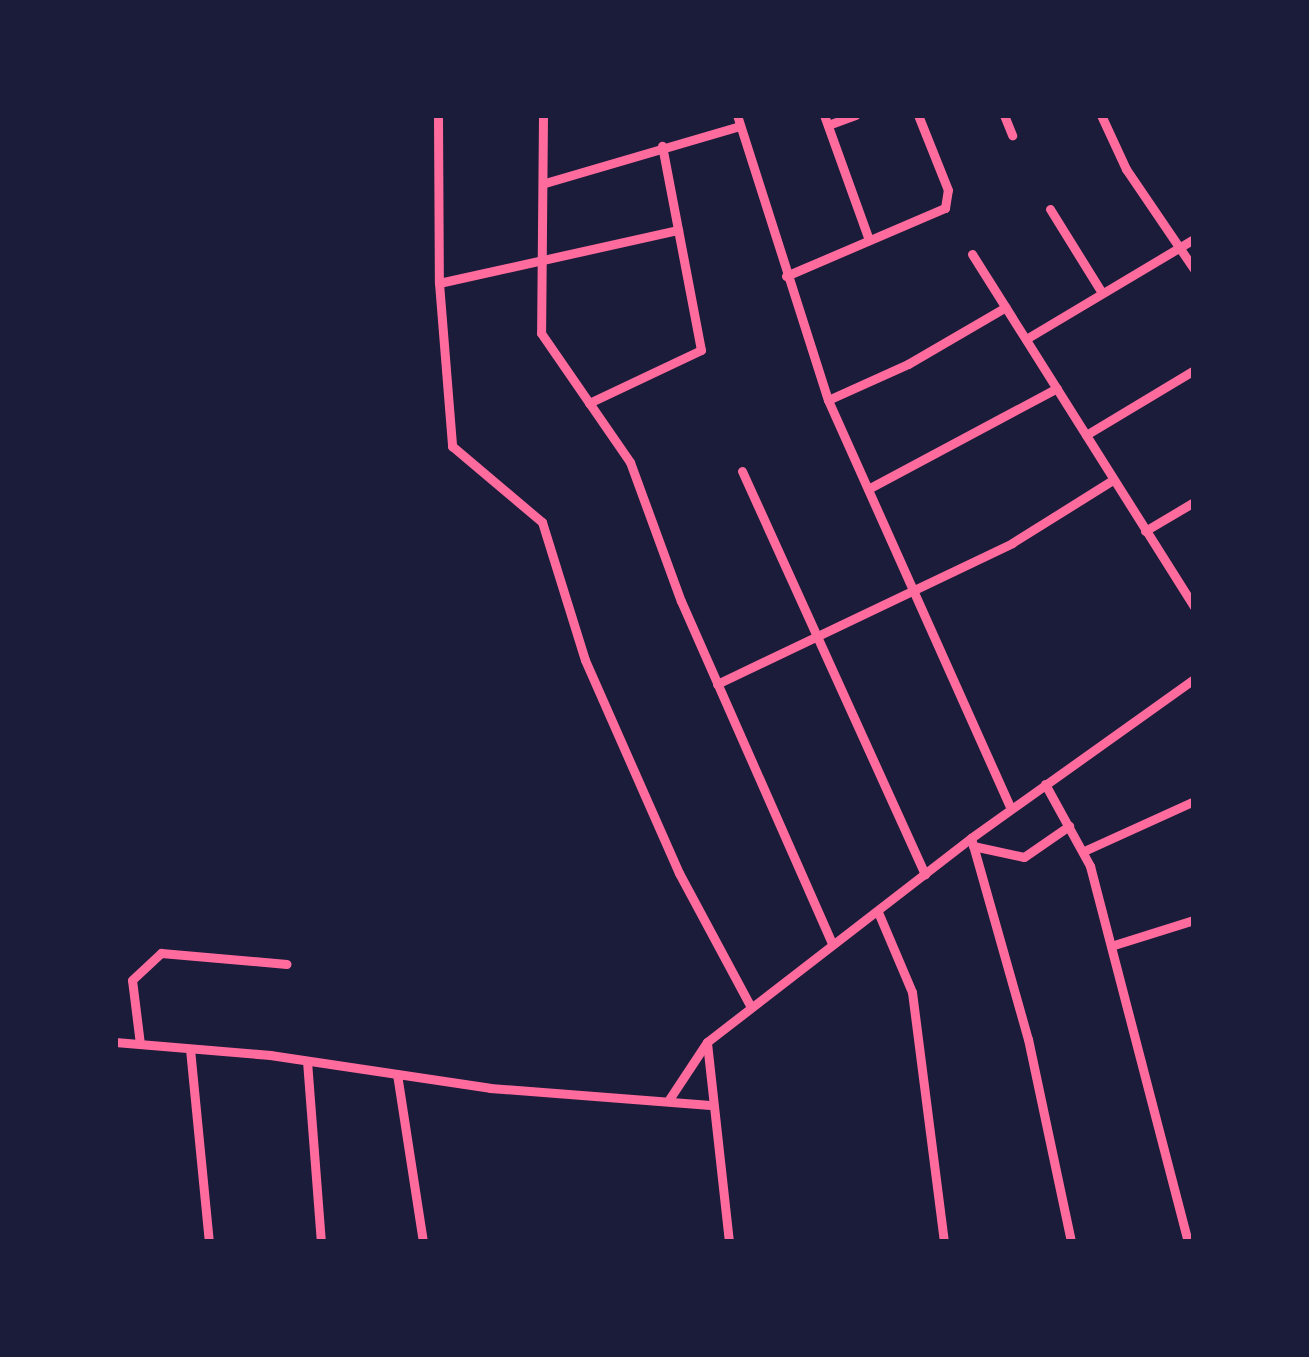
<!DOCTYPE html>
<html>
<head>
<meta charset="utf-8">
<style>
	body { margin:0 }
	#map { position:relative; width:1309px; height:1357px; overflow:hidden; background:#1b1b3a; font-family:"Fira Sans Condensed",sans-serif }
	div>[style] { position:absolute }
	.minor>* { height:9px; margin:-4.5px; padding:0 4.5px; transform-origin:4.5px; border-radius:4.5px; background:#ff6b9d }
	span { translate:-50% -50%; white-space:nowrap; text-align:center; line-height:1.15; -webkit-text-stroke:10px #1b1b3a; paint-order:stroke }
	.frame { position:absolute; inset:0; border:118px solid #1b1b3a; pointer-events:none }
</style>
</head>
<body>
<div id="map">
	<div class="minor">
		<i style="left:438px;top:115px;width:168px;rotate:89.7deg"></i>
		<i style="left:439px;top:283px;width:164px;rotate:85.4deg"></i>
		<i style="left:452px;top:446px;width:118px;rotate:40.2deg"></i>
		<i style="left:542px;top:522px;width:145px;rotate:72.7deg"></i>
		<i style="left:585px;top:660px;width:233px;rotate:66.2deg"></i>
		<i style="left:679px;top:873px;width:152px;rotate:61.8deg"></i>
		<i style="left:543px;top:115px;width:218px;rotate:90.5deg"></i>
		<i style="left:541px;top:333px;width:157px;rotate:55.4deg"></i>
		<i style="left:630px;top:462px;width:148px;rotate:69.9deg"></i>
		<i style="left:681px;top:601px;width:375px;rotate:66.2deg"></i>
		<i style="left:737px;top:115px;width:299px;rotate:72.3deg"></i>
		<i style="left:828px;top:400px;width:448px;rotate:65.9deg"></i>
		<i style="left:824px;top:115px;width:133px;rotate:70.2deg"></i>
		<i style="left:1004px;top:115px;width:22px;rotate:68deg"></i>
		<i style="left:1101px;top:115px;width:60px;rotate:65.2deg"></i>
		<i style="left:1126px;top:169px;width:121px;rotate:55.8deg"></i>
		<i style="left:828px;top:125px;width:29px;rotate:-20deg"></i>
		<i style="left:545px;top:183px;width:203px;rotate:-16.3deg"></i>
		<i style="left:1050px;top:209px;width:99px;rotate:58.2deg"></i>
		<i style="left:972px;top:254px;width:417px;rotate:57.8deg"></i>
		<i style="left:786px;top:276px;width:173px;rotate:-23.2deg"></i>
		<i style="left:945px;top:208px;width:18px;rotate:-81deg"></i>
		<i style="left:948px;top:190px;width:81px;rotate:-111.8deg"></i>
		<i style="left:439px;top:283px;width:245px;rotate:-12.5deg"></i>
		<i style="left:1026px;top:339px;width:196px;rotate:-30.8deg"></i>
		<i style="left:828px;top:400px;width:88px;rotate:-24.2deg"></i>
		<i style="left:908px;top:364px;width:113px;rotate:-30.2deg"></i>
		<i style="left:589px;top:403px;width:124px;rotate:-25.3deg"></i>
		<i style="left:701px;top:350px;width:208px;rotate:-100.8deg"></i>
		<i style="left:1086px;top:435px;width:126px;rotate:-31deg"></i>
		<i style="left:742px;top:471px;width:443px;rotate:65.6deg"></i>
		<i style="left:868px;top:489px;width:214px;rotate:-28.1deg"></i>
		<i style="left:1145px;top:531px;width:57px;rotate:-30.6deg"></i>
		<i style="left:717px;top:684px;width:327px;rotate:-25.5deg"></i>
		<i style="left:1012px;top:543px;width:119px;rotate:-32deg"></i>
		<i style="left:1045px;top:784px;width:94px;rotate:61.2deg"></i>
		<i style="left:1090px;top:866px;width:389px;rotate:75.4deg"></i>
		<i style="left:971px;top:838px;width:209px;rotate:74.2deg"></i>
		<i style="left:1028px;top:1039px;width:208px;rotate:78deg"></i>
		<i style="left:973px;top:846px;width:52px;rotate:12.2deg"></i>
		<i style="left:1024px;top:857px;width:55px;rotate:-34.6deg"></i>
		<i style="left:1084px;top:851px;width:121px;rotate:-24.4deg"></i>
		<i style="left:878px;top:912px;width:87px;rotate:67deg"></i>
		<i style="left:912px;top:992px;width:252px;rotate:82.7deg"></i>
		<i style="left:1114px;top:945px;width:84px;rotate:-17.4deg"></i>
		<i style="left:115px;top:1042px;width:156px;rotate:4.8deg"></i>
		<i style="left:270px;top:1055px;width:222px;rotate:8.5deg"></i>
		<i style="left:490px;top:1088px;width:224px;rotate:4.4deg"></i>
		<i style="left:140px;top:1044px;width:64px;rotate:-97.1deg"></i>
		<i style="left:132px;top:980px;width:40px;rotate:-43deg"></i>
		<i style="left:161px;top:953px;width:126px;rotate:5deg"></i>
		<i style="left:190px;top:1049px;width:194px;rotate:84.4deg"></i>
		<i style="left:307px;top:1061px;width:182px;rotate:85.6deg"></i>
		<i style="left:397px;top:1074px;width:170px;rotate:81.2deg"></i>
		<i style="left:668px;top:1101px;width:71px;rotate:-56.5deg"></i>
		<i style="left:729px;top:1242px;width:201px;rotate:-96.3deg"></i>
		<i style="left:707px;top:1042px;width:334px;rotate:-37.7deg"></i>
		<i style="left:971px;top:838px;width:274px;rotate:-35.5deg"></i>
	</div>
	<div class="frame"></div>
</div>
</body>
</html>
